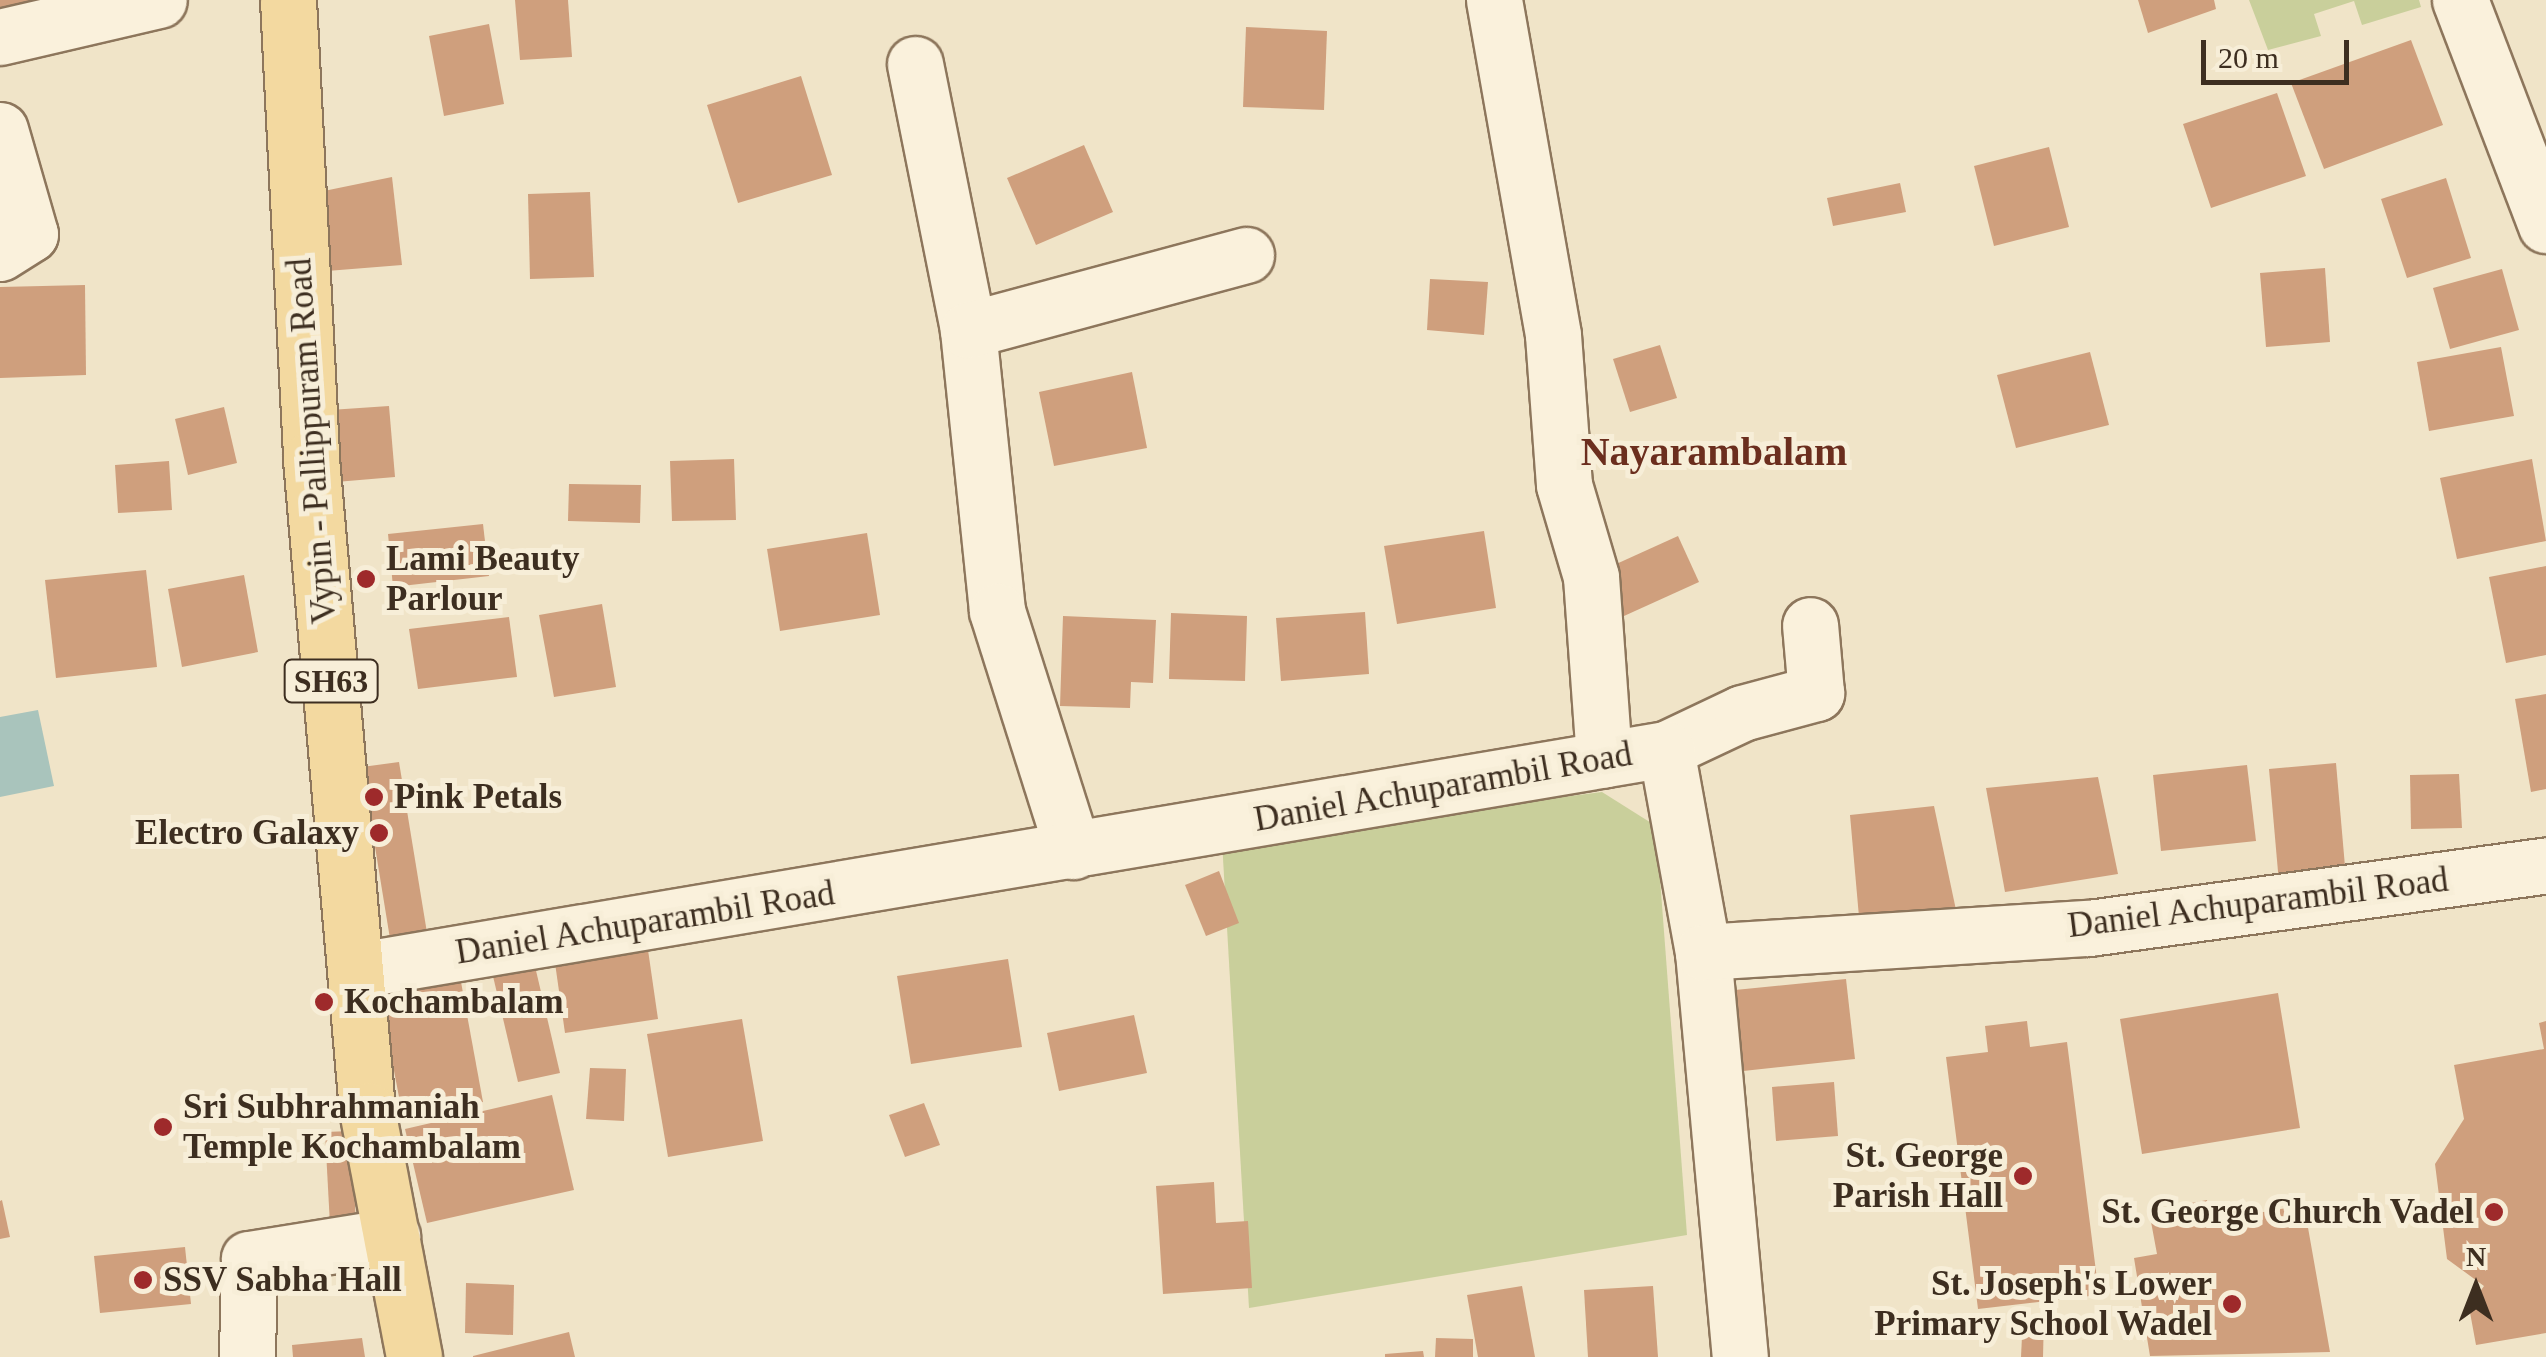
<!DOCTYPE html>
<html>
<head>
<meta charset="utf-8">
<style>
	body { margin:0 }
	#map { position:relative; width:2546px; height:1357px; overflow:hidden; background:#f0e4c8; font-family:Georgia,serif }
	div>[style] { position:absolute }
	.green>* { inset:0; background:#c9cf9b }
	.water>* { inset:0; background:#a9c4bc }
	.building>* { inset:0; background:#cf9f7d }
	.roads { filter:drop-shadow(2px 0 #8d765c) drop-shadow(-2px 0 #8d765c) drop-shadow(0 2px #8d765c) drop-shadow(0 -2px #8d765c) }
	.street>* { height:55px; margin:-27.5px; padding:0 27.5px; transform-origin:27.5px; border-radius:27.5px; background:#faf1dc }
	.secondary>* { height:55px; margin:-27.5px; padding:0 27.5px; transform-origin:27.5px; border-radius:27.5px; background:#faf1dc }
	.primary>* { height:55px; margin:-27.5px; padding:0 27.5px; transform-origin:27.5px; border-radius:27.5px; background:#f3d9a0 }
	.dots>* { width:28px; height:28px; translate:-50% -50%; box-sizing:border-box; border:5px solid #f7eed8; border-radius:50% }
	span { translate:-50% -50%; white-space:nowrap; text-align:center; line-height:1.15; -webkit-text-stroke:10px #f7eed8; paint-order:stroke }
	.shield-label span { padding:2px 8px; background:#f7eed8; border:2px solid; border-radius:8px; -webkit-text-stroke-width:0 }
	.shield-label { font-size:32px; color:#3d2e20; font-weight:700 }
	.street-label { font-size:35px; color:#3d2e20 }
	.poi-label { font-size:35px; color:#3d2e20; font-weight:700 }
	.left { translate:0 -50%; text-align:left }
	.right { translate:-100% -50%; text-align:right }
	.quarter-label { font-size:40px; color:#6b2e1e; font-weight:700 }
	.north { position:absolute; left:2426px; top:1237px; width:100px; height:100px; -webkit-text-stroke:8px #f7eed8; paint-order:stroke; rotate:0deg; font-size:28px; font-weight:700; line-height:40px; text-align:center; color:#3d2e20 }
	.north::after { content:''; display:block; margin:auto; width:35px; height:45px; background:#3d2e20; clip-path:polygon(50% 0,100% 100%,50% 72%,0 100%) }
	.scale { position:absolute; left:2201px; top:40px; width:148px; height:45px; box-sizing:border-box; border:5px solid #3d2e20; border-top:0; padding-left:12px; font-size:30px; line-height:35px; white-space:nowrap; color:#3d2e20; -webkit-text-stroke:8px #f7eed8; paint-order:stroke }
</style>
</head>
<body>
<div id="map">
	<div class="green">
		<i style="clip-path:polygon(2249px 0,2419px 0,2421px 7px,2362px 25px,2354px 1px,2314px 14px,2321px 36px,2268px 50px)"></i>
		<i style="clip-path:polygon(1602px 792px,1656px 826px,1687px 1235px,1249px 1308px,1222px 841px)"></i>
	</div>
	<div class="water">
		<i style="clip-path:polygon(38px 710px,54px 786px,0 797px,0 717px)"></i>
	</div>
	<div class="building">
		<i style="clip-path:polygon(0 0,58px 0,0 18px)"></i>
		<i style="clip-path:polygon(515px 0,568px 0,572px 57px,520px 60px)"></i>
		<i style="clip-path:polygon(2138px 0,2214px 0,2216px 9px,2148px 33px)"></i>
		<i style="clip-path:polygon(489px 24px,504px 104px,444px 116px,429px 36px)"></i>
		<i style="clip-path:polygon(1246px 27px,1327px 31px,1324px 110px,1243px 107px)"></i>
		<i style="clip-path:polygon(2411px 40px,2443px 125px,2324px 169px,2291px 83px)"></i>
		<i style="clip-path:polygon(801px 76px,832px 175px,738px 203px,707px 105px)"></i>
		<i style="clip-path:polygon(2277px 93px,2306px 176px,2211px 208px,2183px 124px)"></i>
		<i style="clip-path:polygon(1084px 145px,1113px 212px,1036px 245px,1007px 178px)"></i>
		<i style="clip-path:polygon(2049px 147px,2069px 227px,1994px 246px,1974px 166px)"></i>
		<i style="clip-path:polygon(392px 177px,402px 265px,327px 271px,319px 192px)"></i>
		<i style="clip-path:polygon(2446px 178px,2471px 258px,2407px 278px,2381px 199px)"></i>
		<i style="clip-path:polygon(1900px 183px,1906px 212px,1833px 226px,1827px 198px)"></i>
		<i style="clip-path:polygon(590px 192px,594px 277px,530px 279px,528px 194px)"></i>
		<i style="clip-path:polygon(2325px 268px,2330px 342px,2266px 347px,2260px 273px)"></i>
		<i style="clip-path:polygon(2502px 269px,2519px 330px,2450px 349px,2433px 288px)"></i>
		<i style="clip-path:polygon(1430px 279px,1488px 282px,1484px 335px,1427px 330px)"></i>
		<i style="clip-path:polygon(85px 285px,86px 375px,0 378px,0 287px)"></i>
		<i style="clip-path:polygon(1660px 345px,1677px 398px,1630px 412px,1613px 359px)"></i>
		<i style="clip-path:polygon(2501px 347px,2514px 416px,2429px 431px,2417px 362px)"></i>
		<i style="clip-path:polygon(2090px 352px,2109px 425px,2016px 448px,1997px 375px)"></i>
		<i style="clip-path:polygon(1132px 372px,1147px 448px,1054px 466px,1039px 392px)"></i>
		<i style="clip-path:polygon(389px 406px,395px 477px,336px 482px,330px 410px)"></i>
		<i style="clip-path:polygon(224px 407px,237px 463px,188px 475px,175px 419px)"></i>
		<i style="clip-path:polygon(734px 459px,736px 520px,672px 521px,670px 461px)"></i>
		<i style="clip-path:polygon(2532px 459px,2546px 541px,2457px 559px,2440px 478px)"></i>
		<i style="clip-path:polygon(169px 461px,172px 510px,118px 513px,115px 465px)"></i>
		<i style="clip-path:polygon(569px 484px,641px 485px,640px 523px,568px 521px)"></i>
		<i style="clip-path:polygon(483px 524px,489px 576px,393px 587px,388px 534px)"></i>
		<i style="clip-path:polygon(1484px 531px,1496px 608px,1397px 624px,1384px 546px)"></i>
		<i style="clip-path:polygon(867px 533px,880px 615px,780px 631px,767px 549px)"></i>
		<i style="clip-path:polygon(1678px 536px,1699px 582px,1624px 616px,1603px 570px)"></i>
		<i style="clip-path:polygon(2546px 566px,2546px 655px,2506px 663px,2489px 577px)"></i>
		<i style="clip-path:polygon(146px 570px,157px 667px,56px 678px,45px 580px)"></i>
		<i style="clip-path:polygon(244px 575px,258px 652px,182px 667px,168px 589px)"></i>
		<i style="clip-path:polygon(602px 604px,616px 687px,554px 697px,539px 615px)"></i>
		<i style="clip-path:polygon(1365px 612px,1369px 674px,1281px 681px,1276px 618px)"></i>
		<i style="clip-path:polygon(1171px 613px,1247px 616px,1245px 681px,1169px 679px)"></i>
		<i style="clip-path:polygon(1063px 616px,1156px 620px,1153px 683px,1131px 682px,1130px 708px,1060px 706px)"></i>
		<i style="clip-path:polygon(509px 617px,517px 677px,418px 689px,409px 629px)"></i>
		<i style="clip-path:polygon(2546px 694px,2546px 789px,2531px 792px,2515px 699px)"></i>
		<i style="clip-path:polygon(399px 762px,429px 945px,392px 951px,362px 767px)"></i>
		<i style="clip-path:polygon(2336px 763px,2346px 878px,2279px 883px,2269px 769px)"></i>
		<i style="clip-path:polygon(2247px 765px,2256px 841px,2161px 851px,2153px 775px)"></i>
		<i style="clip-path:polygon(2459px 774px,2462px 828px,2411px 829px,2410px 775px)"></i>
		<i style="clip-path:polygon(2098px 777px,2118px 874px,2005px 892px,1986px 788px)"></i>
		<i style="clip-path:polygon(1934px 806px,1956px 910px,1859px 917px,1850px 815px)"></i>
		<i style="clip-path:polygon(1219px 871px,1239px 923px,1206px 936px,1185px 885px)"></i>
		<i style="clip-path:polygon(647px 943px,658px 1019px,565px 1033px,554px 956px)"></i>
		<i style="clip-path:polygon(1008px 959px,1022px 1047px,911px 1064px,897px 976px)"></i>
		<i style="clip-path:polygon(534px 962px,560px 1073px,518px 1082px,492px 972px)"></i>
		<i style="clip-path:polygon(1846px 979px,1855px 1059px,1734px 1072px,1725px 991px)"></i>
		<i style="clip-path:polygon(461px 982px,483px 1102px,403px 1118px,380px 997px)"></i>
		<i style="clip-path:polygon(2278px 993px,2300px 1128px,2142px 1154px,2120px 1019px)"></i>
		<i style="clip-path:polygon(1134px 1015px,1147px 1073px,1059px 1091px,1047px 1033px)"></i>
		<i style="clip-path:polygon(742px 1019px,763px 1141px,668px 1157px,647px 1034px)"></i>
		<i style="clip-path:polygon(2027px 1021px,2030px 1047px,2067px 1042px,2099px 1295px,1978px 1309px,1946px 1057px,1988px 1052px,1985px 1026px)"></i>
		<i style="clip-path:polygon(2546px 1021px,2546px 1333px,2476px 1345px,2469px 1307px,2484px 1286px,2447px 1259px,2435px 1164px,2464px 1119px,2454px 1065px,2544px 1049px,2539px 1023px)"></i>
		<i style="clip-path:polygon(590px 1068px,626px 1069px,624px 1121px,586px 1119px)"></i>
		<i style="clip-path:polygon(1834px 1082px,1838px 1136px,1776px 1141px,1772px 1087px)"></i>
		<i style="clip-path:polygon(552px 1095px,574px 1190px,427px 1223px,405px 1129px)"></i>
		<i style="clip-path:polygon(924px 1103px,940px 1145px,905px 1157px,889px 1115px)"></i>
		<i style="clip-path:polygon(351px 1131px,356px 1224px,330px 1225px,325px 1132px)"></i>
		<i style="clip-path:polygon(1214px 1182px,1216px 1223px,1248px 1221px,1252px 1288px,1163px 1294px,1156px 1186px)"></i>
		<i style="clip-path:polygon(2px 1200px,10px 1237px,0 1239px,0 1201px)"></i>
		<i style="clip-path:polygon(2207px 1200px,2211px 1221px,2304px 1205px,2330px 1352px,2150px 1356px,2134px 1258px,2157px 1254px,2149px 1211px)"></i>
		<i style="clip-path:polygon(185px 1247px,191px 1304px,100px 1313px,94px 1256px)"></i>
		<i style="clip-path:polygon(466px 1283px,514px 1285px,513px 1335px,465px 1333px)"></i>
		<i style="clip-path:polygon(1522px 1286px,1535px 1357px,1478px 1357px,1467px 1295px)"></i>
		<i style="clip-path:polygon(1653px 1286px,1658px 1357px,1588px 1357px,1584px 1290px)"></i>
		<i style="clip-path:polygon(2023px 1316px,2044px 1316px,2043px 1357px,2021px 1357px)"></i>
		<i style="clip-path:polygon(569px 1332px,575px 1357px,473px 1357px,473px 1356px)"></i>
		<i style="clip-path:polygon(362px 1338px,365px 1357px,293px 1357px,292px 1345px)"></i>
		<i style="clip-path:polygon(1436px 1338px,1473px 1339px,1473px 1357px,1435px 1357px)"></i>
		<i style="clip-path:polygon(1423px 1351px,1424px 1357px,1385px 1357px,1385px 1354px)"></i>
	</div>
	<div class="roads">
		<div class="street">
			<i style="left:1494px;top:0;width:340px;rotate:80deg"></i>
			<i style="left:1553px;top:335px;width:150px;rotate:85.8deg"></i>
			<i style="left:1564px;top:485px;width:96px;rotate:73.6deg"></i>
			<i style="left:1591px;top:577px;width:183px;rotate:85.9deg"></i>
			<i style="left:0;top:37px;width:163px;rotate:-13.1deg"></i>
			<i style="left:915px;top:64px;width:271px;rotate:78.7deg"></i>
			<i style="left:968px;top:330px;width:282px;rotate:84.1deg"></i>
			<i style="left:997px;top:611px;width:252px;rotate:72.4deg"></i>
			<i style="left:0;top:130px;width:108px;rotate:73.9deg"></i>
			<i style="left:30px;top:234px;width:36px;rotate:148deg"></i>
			<i style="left:968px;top:330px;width:288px;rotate:-15.1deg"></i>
			<i style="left:1666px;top:749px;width:84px;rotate:-25.3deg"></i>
			<i style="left:1742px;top:713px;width:77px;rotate:-15.1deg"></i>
			<i style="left:1816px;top:693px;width:68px;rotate:-95deg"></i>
			<i style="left:1703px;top:952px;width:407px;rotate:84.8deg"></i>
			<i style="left:247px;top:1357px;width:98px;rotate:-88.8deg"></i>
			<i style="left:249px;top:1259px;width:145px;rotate:-9.1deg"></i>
		</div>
		<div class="secondary">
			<i style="left:2460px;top:0;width:241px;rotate:69.1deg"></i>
			<i style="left:358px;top:970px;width:1327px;rotate:-9.59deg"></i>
			<i style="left:1666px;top:749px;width:206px;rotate:79.7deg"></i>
			<i style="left:1703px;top:952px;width:387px;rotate:-3.6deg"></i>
			<i style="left:2089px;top:928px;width:461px;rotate:-7.8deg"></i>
		</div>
		<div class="primary">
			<i style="left:288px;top:0;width:460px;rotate:87.1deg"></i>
			<i style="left:311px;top:459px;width:653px;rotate:85.08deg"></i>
			<i style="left:367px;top:1110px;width:251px;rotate:79.2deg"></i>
		</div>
	</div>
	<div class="dots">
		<i style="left:366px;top:579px;background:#9e2a2b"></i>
		<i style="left:374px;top:797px;background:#9e2a2b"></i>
		<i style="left:379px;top:833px;background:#9e2a2b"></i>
		<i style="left:324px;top:1002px;background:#9e2a2b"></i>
		<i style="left:163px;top:1127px;background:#9e2a2b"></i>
		<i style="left:2023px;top:1176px;background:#9e2a2b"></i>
		<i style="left:2494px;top:1212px;background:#9e2a2b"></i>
		<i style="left:143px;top:1280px;background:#9e2a2b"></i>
		<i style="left:2232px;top:1304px;background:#9e2a2b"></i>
	</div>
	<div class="shield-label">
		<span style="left:331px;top:681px">SH63</span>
	</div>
	<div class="street-label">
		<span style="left:312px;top:441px;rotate:-94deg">Vypin - Pallippuram Road</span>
		<span style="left:1443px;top:787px;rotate:-10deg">Daniel Achuparambil Road</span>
		<span style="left:2258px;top:903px;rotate:-7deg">Daniel Achuparambil Road</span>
		<span style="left:645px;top:923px;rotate:-9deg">Daniel Achuparambil Road</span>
	</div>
	<div class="poi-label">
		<span class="left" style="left:386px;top:579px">Lami Beauty<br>Parlour</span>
		<span class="left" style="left:394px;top:797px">Pink Petals</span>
		<span class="right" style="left:359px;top:833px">Electro Galaxy</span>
		<span class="left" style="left:344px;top:1002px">Kochambalam</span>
		<span class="left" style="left:183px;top:1127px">Sri Subhrahmaniah<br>Temple Kochambalam</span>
		<span class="right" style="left:2003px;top:1176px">St. George<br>Parish Hall</span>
		<span class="right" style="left:2474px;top:1212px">St. George Church Vadel</span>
		<span class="left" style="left:163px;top:1280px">SSV Sabha Hall</span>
		<span class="right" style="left:2212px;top:1304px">St. Joseph's Lower<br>Primary School Wadel</span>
	</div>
	<div class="quarter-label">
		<span style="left:1714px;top:452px">Nayarambalam</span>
	</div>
	<div class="north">N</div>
	<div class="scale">20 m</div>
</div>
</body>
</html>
